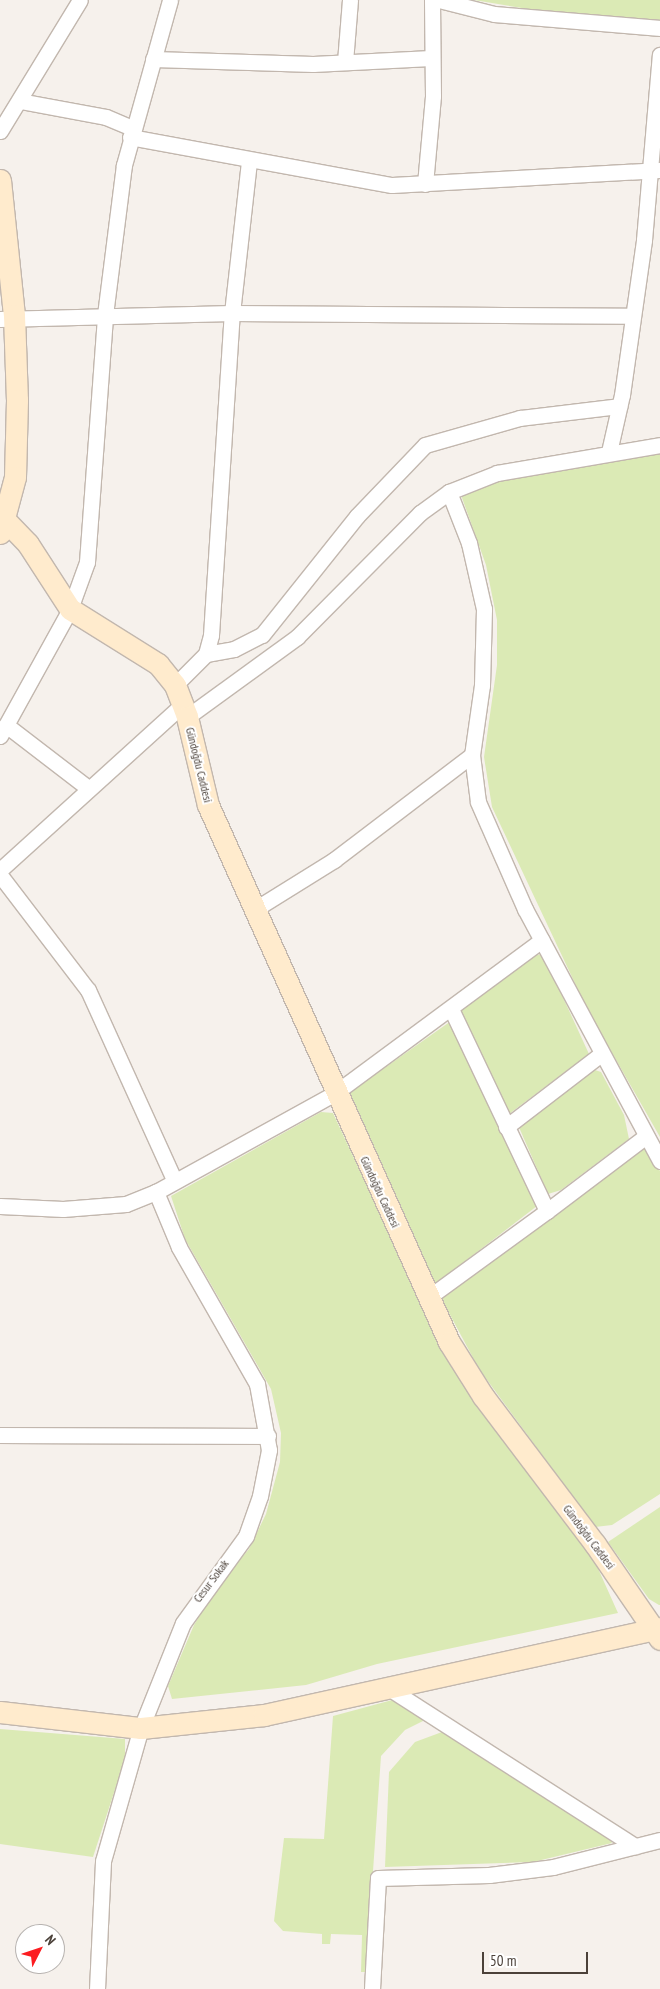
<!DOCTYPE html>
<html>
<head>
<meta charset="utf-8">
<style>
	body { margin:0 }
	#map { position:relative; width:660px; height:1989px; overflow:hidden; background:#f6f1ec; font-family:"PT Sans Narrow",sans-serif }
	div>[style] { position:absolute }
	.green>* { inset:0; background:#dbeab5 }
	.roads { filter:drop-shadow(1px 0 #c2b7ae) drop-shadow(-1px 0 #c2b7ae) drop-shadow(0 1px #c2b7ae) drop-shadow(0 -1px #c2b7ae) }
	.street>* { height:15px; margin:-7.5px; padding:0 7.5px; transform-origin:7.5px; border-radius:7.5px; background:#fff }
	.secondary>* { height:21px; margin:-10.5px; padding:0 10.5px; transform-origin:10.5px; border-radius:10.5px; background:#ffebcd }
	span { translate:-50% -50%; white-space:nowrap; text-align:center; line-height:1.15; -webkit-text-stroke:4px #fff; paint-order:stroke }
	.street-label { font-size:12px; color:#4b4139 }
	.north { position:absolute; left:15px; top:1924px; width:50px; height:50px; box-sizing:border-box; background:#fff; border:1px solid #b7b3b0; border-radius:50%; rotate:49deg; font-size:14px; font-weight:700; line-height:20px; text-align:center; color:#4b4139 }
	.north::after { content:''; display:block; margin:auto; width:18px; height:22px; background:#fc1d21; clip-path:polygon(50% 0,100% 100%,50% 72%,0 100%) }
	.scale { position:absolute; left:482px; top:1952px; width:106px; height:22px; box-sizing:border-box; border:2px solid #4b4139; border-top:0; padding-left:6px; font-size:15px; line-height:18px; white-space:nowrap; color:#4b4139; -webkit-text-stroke:4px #fff; paint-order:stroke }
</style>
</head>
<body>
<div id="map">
	<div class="green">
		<i style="clip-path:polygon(474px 0,660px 0,660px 20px,534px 10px)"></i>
		<i style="clip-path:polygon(660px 454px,660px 1137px,587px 1009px,492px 807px,484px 757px,497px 665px,497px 620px,486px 565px,461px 495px,510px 478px,601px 458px)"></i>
		<i style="clip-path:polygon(543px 954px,589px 1054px,509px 1114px,460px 1010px,530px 956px)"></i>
		<i style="clip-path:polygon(451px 1021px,537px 1206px,434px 1285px,349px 1093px)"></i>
		<i style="clip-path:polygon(595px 1070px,601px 1072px,624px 1115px,629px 1139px,561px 1190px,548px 1194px,518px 1125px)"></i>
		<i style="clip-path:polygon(321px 1112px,333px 1113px,397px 1251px,587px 1544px,618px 1613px,377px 1664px,306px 1685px,172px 1699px,168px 1686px,194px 1625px,217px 1587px,249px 1549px,266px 1514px,280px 1462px,281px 1433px,271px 1389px,185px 1239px,171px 1196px)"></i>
		<i style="clip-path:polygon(645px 1148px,660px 1171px,660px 1494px,612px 1525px,595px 1527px,479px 1369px,441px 1298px)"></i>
		<i style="clip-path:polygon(660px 1507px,660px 1605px,659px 1605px,649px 1599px,608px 1542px)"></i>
		<i style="clip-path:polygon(396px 1699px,422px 1715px,423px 1721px,405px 1730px,381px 1756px,366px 1972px,361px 1972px,362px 1935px,331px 1934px,330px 1944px,322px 1944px,322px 1934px,283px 1931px,274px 1921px,284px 1838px,324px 1839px,333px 1716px)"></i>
		<i style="clip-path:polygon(0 1729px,125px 1739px,125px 1759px,93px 1857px,0 1844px)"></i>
		<i style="clip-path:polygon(442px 1732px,606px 1833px,612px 1843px,533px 1862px,385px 1867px,389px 1772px,415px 1742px)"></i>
	</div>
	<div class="roads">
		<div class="street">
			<i style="left:439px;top:0;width:57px;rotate:14.3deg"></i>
			<i style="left:494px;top:14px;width:167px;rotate:4.8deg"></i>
			<i style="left:153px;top:59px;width:160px;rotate:1.8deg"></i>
			<i style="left:313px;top:64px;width:118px;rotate:-2.9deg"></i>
			<i style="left:345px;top:62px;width:62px;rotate:-85.4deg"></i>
			<i style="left:20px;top:101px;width:87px;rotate:10.5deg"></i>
			<i style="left:106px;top:117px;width:28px;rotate:23deg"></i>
			<i style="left:0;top:131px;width:153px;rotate:-58.6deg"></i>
			<i style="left:130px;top:137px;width:266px;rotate:10.4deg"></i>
			<i style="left:392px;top:185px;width:268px;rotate:-3.2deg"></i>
			<i style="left:425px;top:184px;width:88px;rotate:-84.8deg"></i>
			<i style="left:433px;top:96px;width:96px;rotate:-90.6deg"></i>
			<i style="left:0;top:319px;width:232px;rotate:-1.5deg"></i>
			<i style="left:232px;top:313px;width:398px;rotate:0.4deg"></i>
			<i style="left:609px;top:452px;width:58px;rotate:-77.2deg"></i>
			<i style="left:622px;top:395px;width:157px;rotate:-81.9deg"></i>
			<i style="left:644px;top:240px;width:186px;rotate:-85.1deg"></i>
			<i style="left:449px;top:492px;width:55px;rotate:68.6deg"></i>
			<i style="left:469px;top:543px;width:68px;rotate:77.2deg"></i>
			<i style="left:484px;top:609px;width:76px;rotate:91.5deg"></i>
			<i style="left:482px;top:685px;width:71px;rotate:98.1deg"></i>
			<i style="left:472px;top:755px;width:47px;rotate:82.7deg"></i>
			<i style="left:478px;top:802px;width:117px;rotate:66.3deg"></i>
			<i style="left:525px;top:909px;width:286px;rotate:61.8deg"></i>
			<i style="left:206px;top:654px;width:28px;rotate:-10deg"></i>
			<i style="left:234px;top:649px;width:31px;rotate:-27deg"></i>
			<i style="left:262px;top:635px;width:152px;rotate:-51.4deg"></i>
			<i style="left:357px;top:516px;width:98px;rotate:-46.2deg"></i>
			<i style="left:425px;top:445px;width:99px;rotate:-15.9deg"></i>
			<i style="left:520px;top:418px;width:100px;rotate:-6.9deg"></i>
			<i style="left:175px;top:685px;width:44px;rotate:-45deg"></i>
			<i style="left:206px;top:654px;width:20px;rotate:-75deg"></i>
			<i style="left:211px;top:635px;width:323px;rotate:-86.3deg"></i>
			<i style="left:232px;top:313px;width:152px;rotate:-83.6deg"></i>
			<i style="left:187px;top:717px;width:136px;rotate:-36deg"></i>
			<i style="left:297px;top:637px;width:175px;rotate:-45.2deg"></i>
			<i style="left:420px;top:513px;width:36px;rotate:-36deg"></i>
			<i style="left:449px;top:492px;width:52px;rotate:-21.6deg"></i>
			<i style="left:497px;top:473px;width:165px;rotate:-9.7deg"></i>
			<i style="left:6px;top:725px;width:103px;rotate:37.5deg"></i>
			<i style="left:0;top:736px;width:145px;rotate:-61.1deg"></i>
			<i style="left:70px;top:609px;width:50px;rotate:-70.1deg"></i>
			<i style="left:87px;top:562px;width:248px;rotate:-85.8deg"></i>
			<i style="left:105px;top:315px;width:151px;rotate:-82.8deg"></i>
			<i style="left:124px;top:165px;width:171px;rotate:-74.4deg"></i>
			<i style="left:0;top:870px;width:247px;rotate:-42.2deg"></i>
			<i style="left:0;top:875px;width:145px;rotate:52.6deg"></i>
			<i style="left:88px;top:990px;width:209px;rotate:65.6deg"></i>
			<i style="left:257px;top:908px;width:91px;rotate:-31.9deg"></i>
			<i style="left:334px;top:860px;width:173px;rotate:-37.3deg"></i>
			<i style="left:506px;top:1127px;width:118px;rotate:-37.5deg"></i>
			<i style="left:0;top:1206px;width:63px;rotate:2.7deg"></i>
			<i style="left:63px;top:1209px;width:63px;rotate:-4.5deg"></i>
			<i style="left:126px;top:1204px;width:32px;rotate:-22deg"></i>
			<i style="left:156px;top:1192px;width:205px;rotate:-28.9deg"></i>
			<i style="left:335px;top:1093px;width:257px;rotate:-36.5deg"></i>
			<i style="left:547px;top:1211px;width:123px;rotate:-37.1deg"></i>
			<i style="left:429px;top:1297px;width:146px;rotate:-36.1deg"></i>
			<i style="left:547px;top:1211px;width:224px;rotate:-115.4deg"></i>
			<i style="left:0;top:1435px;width:268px;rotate:0.2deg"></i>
			<i style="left:387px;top:1687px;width:295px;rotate:32.7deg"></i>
			<i style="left:97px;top:1989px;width:128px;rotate:-87.3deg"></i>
			<i style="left:103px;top:1861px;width:138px;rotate:-74.1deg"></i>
			<i style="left:141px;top:1728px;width:113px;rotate:-68.2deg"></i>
			<i style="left:183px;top:1623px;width:107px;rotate:-54.1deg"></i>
			<i style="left:246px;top:1536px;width:42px;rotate:-70.7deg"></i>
			<i style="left:260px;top:1496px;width:47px;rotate:-78.9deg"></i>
			<i style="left:269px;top:1450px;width:67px;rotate:-100.3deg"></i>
			<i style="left:257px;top:1384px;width:158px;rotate:-119.7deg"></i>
			<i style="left:179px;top:1247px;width:60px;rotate:-112.7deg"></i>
			<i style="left:372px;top:1989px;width:111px;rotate:-86.9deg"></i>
			<i style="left:378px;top:1878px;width:111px;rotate:-1.5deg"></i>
			<i style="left:489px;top:1875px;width:64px;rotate:-7.1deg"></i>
			<i style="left:553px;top:1867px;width:110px;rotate:-14.2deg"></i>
		</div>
		<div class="secondary">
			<i style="left:0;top:180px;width:136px;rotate:84.1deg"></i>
			<i style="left:14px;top:315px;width:85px;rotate:88deg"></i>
			<i style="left:17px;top:400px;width:77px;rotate:91.5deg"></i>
			<i style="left:15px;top:477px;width:58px;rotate:105deg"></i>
			<i style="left:5px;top:520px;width:33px;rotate:46deg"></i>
			<i style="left:28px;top:544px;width:77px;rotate:57.1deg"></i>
			<i style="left:70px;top:609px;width:104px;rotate:32deg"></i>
			<i style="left:158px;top:664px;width:27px;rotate:51deg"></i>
			<i style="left:175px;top:685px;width:34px;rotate:69deg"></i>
			<i style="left:187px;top:717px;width:90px;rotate:76.6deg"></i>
			<i style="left:208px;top:805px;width:589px;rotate:65.83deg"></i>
			<i style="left:449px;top:1342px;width:64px;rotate:57.8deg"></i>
			<i style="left:483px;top:1396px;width:186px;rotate:52.9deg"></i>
			<i style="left:595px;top:1544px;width:115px;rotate:55.6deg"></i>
			<i style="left:0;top:1712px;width:142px;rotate:6.5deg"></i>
			<i style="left:141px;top:1728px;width:124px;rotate:-6deg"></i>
			<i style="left:264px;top:1715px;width:405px;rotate:-12.4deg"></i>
		</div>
	</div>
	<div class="street-label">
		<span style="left:199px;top:765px;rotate:76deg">Gündoğdu Caddesi</span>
		<span style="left:380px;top:1192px;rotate:65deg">Gündoğdu Caddesi</span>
		<span style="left:589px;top:1537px;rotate:53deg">Gündoğdu Caddesi</span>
		<span style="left:211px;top:1581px;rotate:-53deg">Cesur Sokak</span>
	</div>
	<div class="north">N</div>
	<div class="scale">50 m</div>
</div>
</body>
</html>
